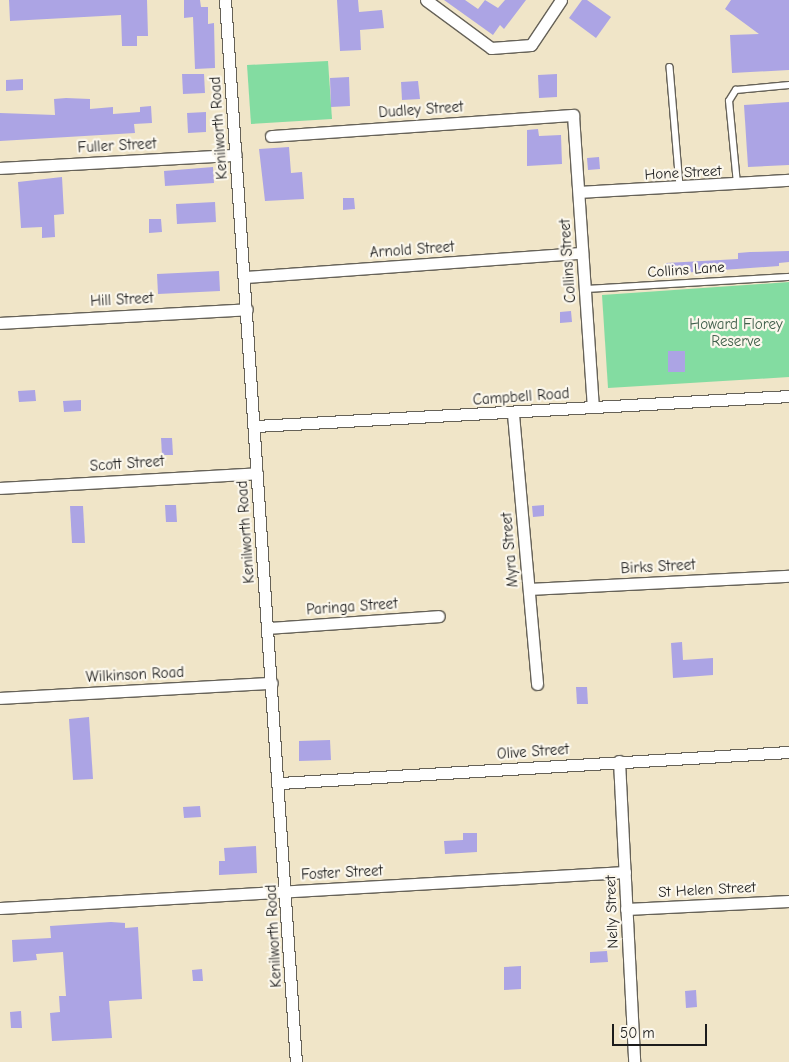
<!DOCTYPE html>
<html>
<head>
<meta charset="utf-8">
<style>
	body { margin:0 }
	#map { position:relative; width:789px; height:1062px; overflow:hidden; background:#f0e5c8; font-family:"Comic Neue",sans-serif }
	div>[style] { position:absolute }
	.green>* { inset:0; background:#83dca1 }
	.building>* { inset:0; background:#aca4e4 }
	.roads { filter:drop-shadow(1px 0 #666258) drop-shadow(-1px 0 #666258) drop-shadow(0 1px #666258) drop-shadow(0 -1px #666258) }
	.service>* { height:5.5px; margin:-2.75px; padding:0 2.75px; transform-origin:2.75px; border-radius:2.75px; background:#fff }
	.minor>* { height:11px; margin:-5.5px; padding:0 5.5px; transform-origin:5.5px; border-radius:5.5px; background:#fff }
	span { translate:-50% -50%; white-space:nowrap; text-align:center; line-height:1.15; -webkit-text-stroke:4.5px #fbf7ec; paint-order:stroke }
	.street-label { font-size:15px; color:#1c1c1c }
	.park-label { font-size:15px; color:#405f4b }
	.scale { position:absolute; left:612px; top:1024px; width:95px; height:22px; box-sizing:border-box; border:2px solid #1c1c1c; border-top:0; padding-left:6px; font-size:15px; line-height:18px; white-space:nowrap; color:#1c1c1c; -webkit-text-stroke:4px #fbf7ec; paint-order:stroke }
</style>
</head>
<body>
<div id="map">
	<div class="green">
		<i style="clip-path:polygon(328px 61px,332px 119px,251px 124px,247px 65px)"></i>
		<i style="clip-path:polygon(789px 282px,789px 377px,608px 388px,602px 295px)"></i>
	</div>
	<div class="building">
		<i style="clip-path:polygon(9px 0,147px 0,148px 36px,137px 36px,137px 46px,122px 46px,121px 15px,10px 21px)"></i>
		<i style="clip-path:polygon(184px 0,200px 0,201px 7px,208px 7px,208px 24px,214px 23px,215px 68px,195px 69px,193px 17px,184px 18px)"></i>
		<i style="clip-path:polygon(337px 0,358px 0,359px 12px,382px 10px,384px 28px,360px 30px,361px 50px,340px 51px)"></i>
		<i style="clip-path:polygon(444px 0,465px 0,478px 9px,485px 0,498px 8px,505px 0,526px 0,504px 29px,500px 25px,493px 35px)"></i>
		<i style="clip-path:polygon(582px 0,587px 0,611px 17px,596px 38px,569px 18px)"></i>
		<i style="clip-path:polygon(731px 0,789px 0,789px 70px,732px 73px,730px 35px,759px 34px,725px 9px)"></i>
		<i style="clip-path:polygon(182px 74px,204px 74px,205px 93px,183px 94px)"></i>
		<i style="clip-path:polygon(557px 74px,557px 97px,539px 98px,538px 75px)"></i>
		<i style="clip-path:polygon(349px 77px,350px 106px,331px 107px,330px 78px)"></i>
		<i style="clip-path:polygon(23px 79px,23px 90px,6px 91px,6px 80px)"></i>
		<i style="clip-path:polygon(418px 81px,420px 99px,402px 100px,401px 82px)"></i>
		<i style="clip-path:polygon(66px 98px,90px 99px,90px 109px,113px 107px,113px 114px,140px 112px,140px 107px,151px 106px,152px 123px,134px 124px,135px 133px,0 141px,0 113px,55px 115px,54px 99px)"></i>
		<i style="clip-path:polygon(789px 102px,789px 165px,748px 167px,744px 105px)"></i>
		<i style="clip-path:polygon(206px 112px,206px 132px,188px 133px,187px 113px)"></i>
		<i style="clip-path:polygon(538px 129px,539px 136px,561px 135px,562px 164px,527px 166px,527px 130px)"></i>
		<i style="clip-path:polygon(289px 147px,291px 173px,302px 172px,304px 199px,265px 201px,259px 149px)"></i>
		<i style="clip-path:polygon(599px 157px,600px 169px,588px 170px,587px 158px)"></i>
		<i style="clip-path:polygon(213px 167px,214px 183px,165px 186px,164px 171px)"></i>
		<i style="clip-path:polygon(62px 177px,64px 214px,54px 215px,55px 237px,42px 238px,42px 227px,21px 228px,18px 182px)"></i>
		<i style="clip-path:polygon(343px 198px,354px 198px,355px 209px,343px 210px)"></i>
		<i style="clip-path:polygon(215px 202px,216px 222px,177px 224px,176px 204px)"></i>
		<i style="clip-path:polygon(149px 219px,161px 219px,162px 232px,149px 233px)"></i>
		<i style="clip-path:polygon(789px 251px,789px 262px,779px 263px,779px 266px,667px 274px,666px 263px,738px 259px,738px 253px,750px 252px)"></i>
		<i style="clip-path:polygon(219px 271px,220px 291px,158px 294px,157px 274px)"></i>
		<i style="clip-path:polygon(571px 311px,572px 322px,560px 323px,560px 312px)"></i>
		<i style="clip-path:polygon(668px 351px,685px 351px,685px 372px,668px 372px)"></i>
		<i style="clip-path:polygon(35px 390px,36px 401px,19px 402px,18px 391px)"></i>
		<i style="clip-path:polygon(81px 400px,81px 411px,64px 412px,63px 401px)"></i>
		<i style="clip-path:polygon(161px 438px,172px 438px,173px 455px,162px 455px)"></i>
		<i style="clip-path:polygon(165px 505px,176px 505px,177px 522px,166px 522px)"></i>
		<i style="clip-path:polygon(544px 505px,544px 516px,533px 517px,532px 506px)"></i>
		<i style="clip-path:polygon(70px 506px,83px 506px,85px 543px,72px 543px)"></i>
		<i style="clip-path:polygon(682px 642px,683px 660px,713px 658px,713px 675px,673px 678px,671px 643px)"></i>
		<i style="clip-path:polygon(576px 687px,587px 687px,588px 704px,577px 704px)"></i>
		<i style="clip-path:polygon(89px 717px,93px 779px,73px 780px,69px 719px)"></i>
		<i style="clip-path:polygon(330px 740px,331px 760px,299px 761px,299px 741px)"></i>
		<i style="clip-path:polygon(200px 806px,201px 817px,184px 818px,183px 807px)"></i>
		<i style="clip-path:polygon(463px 833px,477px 833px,477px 852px,445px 854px,444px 841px,463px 840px)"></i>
		<i style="clip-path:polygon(256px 846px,257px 873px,219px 875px,219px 861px,225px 861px,224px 848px)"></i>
		<i style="clip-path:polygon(111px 922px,125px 923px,125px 928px,138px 927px,142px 999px,109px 1001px,112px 1038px,52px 1041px,50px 1013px,60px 1012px,59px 996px,66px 996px,63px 952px,36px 954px,37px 960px,13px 962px,12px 940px,51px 938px,50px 926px)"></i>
		<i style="clip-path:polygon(607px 951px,608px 962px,590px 963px,590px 952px)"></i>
		<i style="clip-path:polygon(521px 966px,521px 989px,504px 990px,504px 967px)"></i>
		<i style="clip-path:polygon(202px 969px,203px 981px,193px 981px,192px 970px)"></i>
		<i style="clip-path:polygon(696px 990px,697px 1007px,686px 1008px,685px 991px)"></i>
		<i style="clip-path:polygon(21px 1011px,22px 1028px,11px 1028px,10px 1012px)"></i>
	</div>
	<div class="roads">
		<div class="service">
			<i style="left:670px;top:67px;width:120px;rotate:85.2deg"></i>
			<i style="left:737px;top:184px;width:83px;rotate:-95.5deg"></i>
			<i style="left:729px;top:101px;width:13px;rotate:-58deg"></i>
			<i style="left:736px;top:90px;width:53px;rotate:-5.4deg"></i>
			<i style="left:585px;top:289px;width:204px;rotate:-3.4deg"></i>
		</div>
		<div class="minor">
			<i style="left:225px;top:0;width:1064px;rotate:86.18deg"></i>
			<i style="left:426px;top:0;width:81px;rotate:36.4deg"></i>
			<i style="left:491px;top:48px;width:40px;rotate:-4.3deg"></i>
			<i style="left:531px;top:45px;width:54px;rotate:-56.3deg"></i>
			<i style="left:271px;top:136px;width:303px;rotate:-4deg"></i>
			<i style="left:573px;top:115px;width:292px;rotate:86.1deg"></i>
			<i style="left:0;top:168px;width:236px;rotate:-3.2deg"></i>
			<i style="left:579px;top:192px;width:210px;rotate:-3.3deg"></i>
			<i style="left:244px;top:277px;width:339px;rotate:-4.1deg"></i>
			<i style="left:0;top:323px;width:247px;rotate:-3.2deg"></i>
			<i style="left:513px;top:414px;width:271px;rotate:84.9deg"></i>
			<i style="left:256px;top:426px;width:534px;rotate:-3.22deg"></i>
			<i style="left:0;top:488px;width:257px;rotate:-3.3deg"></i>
			<i style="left:529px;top:589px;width:260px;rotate:-2.9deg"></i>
			<i style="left:268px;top:628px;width:171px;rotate:-4deg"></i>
			<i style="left:0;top:698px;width:272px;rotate:-3.2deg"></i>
			<i style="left:619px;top:761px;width:301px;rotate:87.1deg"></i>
			<i style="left:280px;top:783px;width:510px;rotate:-3.49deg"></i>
			<i style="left:0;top:908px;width:626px;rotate:-3.3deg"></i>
			<i style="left:626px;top:909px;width:163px;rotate:-2.8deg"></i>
		</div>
	</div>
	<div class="street-label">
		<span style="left:421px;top:110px;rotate:-4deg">Dudley Street</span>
		<span style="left:219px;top:128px;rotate:-94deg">Kenilworth Road</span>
		<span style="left:117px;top:146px;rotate:-3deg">Fuller Street</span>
		<span style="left:683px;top:173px;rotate:-3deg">Hone Street</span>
		<span style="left:412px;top:250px;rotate:-4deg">Arnold Street</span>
		<span style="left:568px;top:261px;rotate:-94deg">Collins Street</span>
		<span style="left:686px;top:270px;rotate:-4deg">Collins Lane</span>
		<span style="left:122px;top:300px;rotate:-3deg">Hill Street</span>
		<span style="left:521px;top:397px;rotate:-4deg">Campbell Road</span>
		<span style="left:127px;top:464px;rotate:-4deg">Scott Street</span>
		<span style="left:246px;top:532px;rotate:-94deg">Kenilworth Road</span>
		<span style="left:510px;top:550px;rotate:-95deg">Myra Street</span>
		<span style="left:658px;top:567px;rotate:-3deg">Birks Street</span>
		<span style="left:352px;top:607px;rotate:-4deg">Paringa Street</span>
		<span style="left:135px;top:675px;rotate:-3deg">Wilkinson Road</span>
		<span style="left:533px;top:752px;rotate:-4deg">Olive Street</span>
		<span style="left:342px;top:873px;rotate:-3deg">Foster Street</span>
		<span style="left:707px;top:890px;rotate:-3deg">St Helen Street</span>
		<span style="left:612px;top:912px;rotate:-92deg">Nelly Street</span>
		<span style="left:274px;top:936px;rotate:-93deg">Kenilworth Road</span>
	</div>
	<div class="park-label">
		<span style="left:736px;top:333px">Howard Florey<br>Reserve</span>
	</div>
	<div class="scale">50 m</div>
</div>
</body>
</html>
